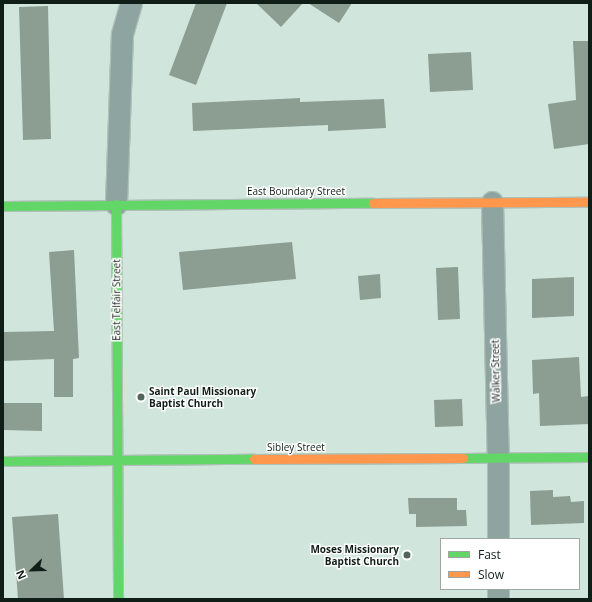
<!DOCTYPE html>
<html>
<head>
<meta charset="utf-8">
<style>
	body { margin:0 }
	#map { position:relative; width:592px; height:602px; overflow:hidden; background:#d0e5dc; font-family:"Open Sans",sans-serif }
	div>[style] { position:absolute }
	.building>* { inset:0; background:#8c9e91 }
	.roads { filter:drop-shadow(1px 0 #afc0b8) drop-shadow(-1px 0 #afc0b8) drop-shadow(0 1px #afc0b8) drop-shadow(0 -1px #afc0b8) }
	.street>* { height:21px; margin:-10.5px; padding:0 10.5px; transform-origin:10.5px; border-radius:10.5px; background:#8ea4a0 }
	.fast>* { height:9px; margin:-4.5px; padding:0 4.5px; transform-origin:4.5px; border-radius:4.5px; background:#63d668 }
	.slow>* { height:9px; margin:-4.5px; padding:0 4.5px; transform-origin:4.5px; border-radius:4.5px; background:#ff974d }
	.dots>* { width:11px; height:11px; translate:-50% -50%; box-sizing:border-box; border:2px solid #fff; border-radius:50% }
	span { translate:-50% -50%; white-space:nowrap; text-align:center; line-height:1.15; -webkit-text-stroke:3px #fff; paint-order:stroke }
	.street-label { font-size:10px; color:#101e18 }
	.poi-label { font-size:10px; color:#101e18; font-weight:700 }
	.left { translate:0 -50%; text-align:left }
	.right { translate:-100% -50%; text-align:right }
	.frame { position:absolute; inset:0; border:4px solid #101e18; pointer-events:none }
	.legend { position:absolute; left:440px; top:538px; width:140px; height:52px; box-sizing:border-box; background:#fff; border:1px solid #9fa5a3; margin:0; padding:5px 7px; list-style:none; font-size:12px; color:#101e18 }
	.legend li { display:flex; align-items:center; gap:8px; height:20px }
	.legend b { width:20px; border:1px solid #9fa5a3 }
	.north { position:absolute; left:12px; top:550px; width:40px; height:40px; -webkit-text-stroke:3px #fff; paint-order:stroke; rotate:247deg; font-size:11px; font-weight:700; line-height:16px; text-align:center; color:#101e18 }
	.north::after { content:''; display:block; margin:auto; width:14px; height:18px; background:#101e18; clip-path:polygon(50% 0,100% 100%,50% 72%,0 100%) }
</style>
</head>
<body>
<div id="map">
	<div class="building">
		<i style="clip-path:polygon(196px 3px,227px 3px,196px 85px,169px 75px)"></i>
		<i style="clip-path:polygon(256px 3px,303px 3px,281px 27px)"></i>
		<i style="clip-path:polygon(308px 3px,352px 3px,339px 23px)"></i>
		<i style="clip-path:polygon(48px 6px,51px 139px,23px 140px,19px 7px)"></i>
		<i style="clip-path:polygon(573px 41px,589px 41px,589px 144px,554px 149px,548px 104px,576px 100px)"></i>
		<i style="clip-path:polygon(471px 52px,473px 90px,430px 92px,428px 54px)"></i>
		<i style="clip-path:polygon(300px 98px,300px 102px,384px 99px,386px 128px,328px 131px,328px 125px,193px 131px,192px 103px)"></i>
		<i style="clip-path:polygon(292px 242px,296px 279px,183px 290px,179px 252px)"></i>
		<i style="clip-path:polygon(74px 250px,79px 358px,73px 359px,73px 397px,54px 397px,54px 359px,3px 361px,3px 332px,54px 331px,49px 252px)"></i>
		<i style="clip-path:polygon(458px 267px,460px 319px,438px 320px,436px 268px)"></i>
		<i style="clip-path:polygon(380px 274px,381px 298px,360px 300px,358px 276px)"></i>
		<i style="clip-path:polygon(574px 277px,574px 316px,532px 318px,532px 279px)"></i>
		<i style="clip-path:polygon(579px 357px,581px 397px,589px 396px,589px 424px,540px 426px,539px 393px,533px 394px,532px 360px)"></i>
		<i style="clip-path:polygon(462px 399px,463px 426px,435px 427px,434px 400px)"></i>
		<i style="clip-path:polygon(3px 403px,42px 403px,42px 431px,3px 430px)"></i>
		<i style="clip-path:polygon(553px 490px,553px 497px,570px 496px,571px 502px,584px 501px,584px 523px,531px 525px,530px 491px)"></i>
		<i style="clip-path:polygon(408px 498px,457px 498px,457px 510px,466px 510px,467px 526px,416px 527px,416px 514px,409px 514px)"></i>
		<i style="clip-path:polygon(58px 514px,64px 599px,18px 599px,12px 517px)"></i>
	</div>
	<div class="roads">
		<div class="street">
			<i style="left:492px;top:202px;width:256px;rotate:88.7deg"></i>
			<i style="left:498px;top:458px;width:81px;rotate:90deg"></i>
			<i style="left:116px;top:204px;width:170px;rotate:-88deg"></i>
			<i style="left:122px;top:34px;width:32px;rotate:-74deg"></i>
			<i style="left:498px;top:599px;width:10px;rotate:-90deg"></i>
		</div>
		<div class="fast">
			<i style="left:116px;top:204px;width:395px;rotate:89.7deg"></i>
			<i style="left:3px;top:206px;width:370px;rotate:-0.5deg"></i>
			<i style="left:463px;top:458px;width:126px;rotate:-0.5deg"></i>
			<i style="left:3px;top:461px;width:251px;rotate:-0.5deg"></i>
		</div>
		<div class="slow">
			<i style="left:373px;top:203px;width:216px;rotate:-0.3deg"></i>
			<i style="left:254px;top:459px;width:209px;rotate:-0.3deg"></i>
		</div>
	</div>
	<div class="dots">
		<i style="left:141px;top:397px;background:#53645d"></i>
		<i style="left:407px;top:555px;background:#53645d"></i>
	</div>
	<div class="street-label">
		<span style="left:296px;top:192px">East Boundary Street</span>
		<span style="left:117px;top:300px;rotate:-90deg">East Telfair Street</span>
		<span style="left:496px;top:371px;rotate:-91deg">Walker Street</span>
		<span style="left:296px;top:448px">Sibley Street</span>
	</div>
	<div class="poi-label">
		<span class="left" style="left:149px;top:397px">Saint Paul Missionary<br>Baptist Church</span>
		<span class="right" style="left:399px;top:555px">Moses Missionary<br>Baptist Church</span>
	</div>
	<div class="frame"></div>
	<ul class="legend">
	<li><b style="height:5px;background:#63d668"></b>Fast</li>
	<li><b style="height:5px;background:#ff974d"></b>Slow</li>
	</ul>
	<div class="north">N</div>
</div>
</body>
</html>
